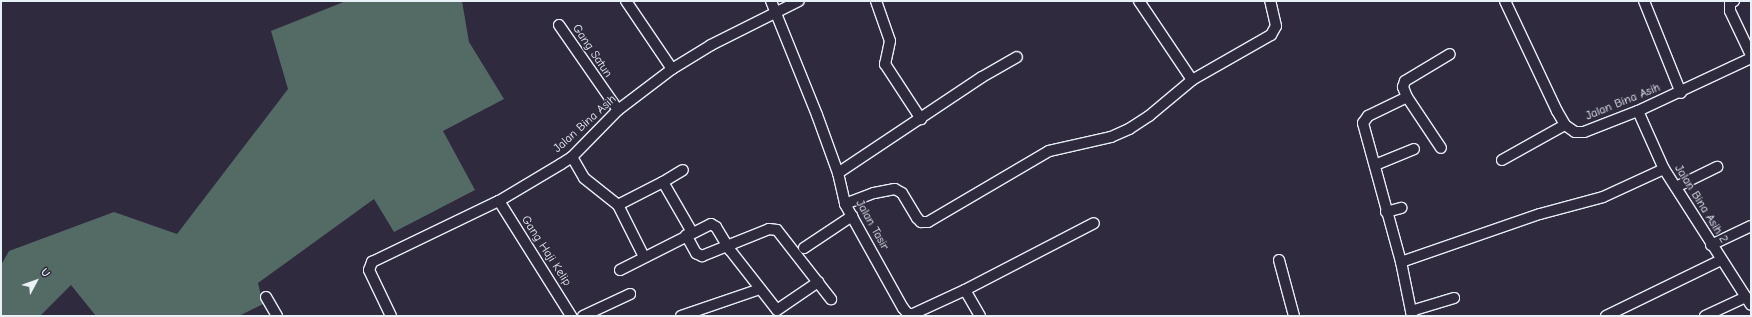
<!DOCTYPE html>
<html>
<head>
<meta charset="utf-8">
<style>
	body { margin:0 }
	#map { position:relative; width:1752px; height:317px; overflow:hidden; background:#2f2a3d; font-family:"Comic Neue",sans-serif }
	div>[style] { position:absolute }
	.green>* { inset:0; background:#546a65 }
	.roads { filter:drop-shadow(1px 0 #e8f1f8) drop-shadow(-1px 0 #e8f1f8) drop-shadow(0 1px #e8f1f8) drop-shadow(0 -1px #e8f1f8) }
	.minor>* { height:10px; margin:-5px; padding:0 5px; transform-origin:5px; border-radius:5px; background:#2f2a3d }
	span { translate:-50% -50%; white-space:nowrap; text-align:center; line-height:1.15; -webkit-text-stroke:3px #2f2a3d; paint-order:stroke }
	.street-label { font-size:12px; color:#e8f1f8 }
	.frame { position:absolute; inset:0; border:2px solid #e8f1f8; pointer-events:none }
	.north { position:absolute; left:16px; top:261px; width:40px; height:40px; -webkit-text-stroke:3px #2f2a3d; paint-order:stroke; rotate:49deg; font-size:11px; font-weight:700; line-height:16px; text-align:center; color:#e8f1f8 }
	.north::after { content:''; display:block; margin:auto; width:14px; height:18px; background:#e8f1f8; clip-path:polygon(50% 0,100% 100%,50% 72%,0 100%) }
</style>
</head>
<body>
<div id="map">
	<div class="green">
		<i style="clip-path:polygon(346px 1px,462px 1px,469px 42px,504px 99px,443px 131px,475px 190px,394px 232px,374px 199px,258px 283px,263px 304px,239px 316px,96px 316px,71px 285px,40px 316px,1px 316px,1px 265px,9px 251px,114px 212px,177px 234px,288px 89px,271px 31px)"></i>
	</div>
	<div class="roads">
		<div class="minor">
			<i style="left:626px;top:1px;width:82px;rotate:55.9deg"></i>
			<i style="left:771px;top:1px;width:123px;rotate:68deg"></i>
			<i style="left:817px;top:115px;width:62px;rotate:70.1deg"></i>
			<i style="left:838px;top:173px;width:32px;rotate:77deg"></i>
			<i style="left:845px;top:204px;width:119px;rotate:60.9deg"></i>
			<i style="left:903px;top:308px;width:8px;rotate:50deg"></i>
			<i style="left:908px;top:314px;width:5px"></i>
			<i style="left:913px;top:314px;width:57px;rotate:-24.8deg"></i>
			<i style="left:965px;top:290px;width:30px;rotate:60deg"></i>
			<i style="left:876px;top:1px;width:42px;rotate:70.7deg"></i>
			<i style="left:890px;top:41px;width:24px;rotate:102deg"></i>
			<i style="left:885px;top:64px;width:66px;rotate:56.8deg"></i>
			<i style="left:1139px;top:1px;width:95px;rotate:56.1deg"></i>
			<i style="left:1505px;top:1px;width:122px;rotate:64.7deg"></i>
			<i style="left:1557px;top:111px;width:16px;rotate:60deg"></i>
			<i style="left:1565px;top:125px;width:12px;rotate:35deg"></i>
			<i style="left:1575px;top:132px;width:9px"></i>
			<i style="left:1584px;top:132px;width:58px;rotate:-21.3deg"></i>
			<i style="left:1638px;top:111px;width:125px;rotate:-25.1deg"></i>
			<i style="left:1644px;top:1px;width:99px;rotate:68.1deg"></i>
			<i style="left:1734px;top:1px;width:4px;rotate:153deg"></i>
			<i style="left:1730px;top:3px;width:8px;rotate:90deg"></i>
			<i style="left:1730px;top:11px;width:49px;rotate:64.5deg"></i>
			<i style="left:559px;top:25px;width:103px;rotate:55.2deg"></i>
			<i style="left:1407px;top:97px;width:61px;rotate:56.3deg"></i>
			<i style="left:1638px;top:111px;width:64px;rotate:65.9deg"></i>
			<i style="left:1664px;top:169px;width:161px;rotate:57.4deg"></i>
			<i style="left:572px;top:157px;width:24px;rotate:60deg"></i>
			<i style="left:584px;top:178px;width:43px;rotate:38.5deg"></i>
			<i style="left:618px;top:205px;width:51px;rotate:-27.1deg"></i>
			<i style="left:663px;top:182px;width:58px;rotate:59.9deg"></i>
			<i style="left:1502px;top:160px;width:72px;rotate:-29.1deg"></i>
			<i style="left:1375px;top:165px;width:42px;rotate:-22.3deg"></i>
			<i style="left:838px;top:173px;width:173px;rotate:-33.7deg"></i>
			<i style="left:982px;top:77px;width:40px;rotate:-29.7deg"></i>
			<i style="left:663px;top:182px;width:23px;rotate:-31deg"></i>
			<i style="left:1676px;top:187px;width:46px;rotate:-26deg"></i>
			<i style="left:499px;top:201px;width:136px;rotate:57.9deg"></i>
			<i style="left:845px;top:204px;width:31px;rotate:-21deg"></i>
			<i style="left:874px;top:193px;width:21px;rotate:-11deg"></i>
			<i style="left:895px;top:189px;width:8px;rotate:30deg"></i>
			<i style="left:902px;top:193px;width:29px;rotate:59deg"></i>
			<i style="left:917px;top:218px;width:6px;rotate:45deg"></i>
			<i style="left:921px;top:222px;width:7px"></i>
			<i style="left:928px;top:222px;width:140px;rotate:-30.4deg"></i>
			<i style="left:1049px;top:151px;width:64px;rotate:-12.7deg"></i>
			<i style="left:1111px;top:137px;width:20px;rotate:-24deg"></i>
			<i style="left:1129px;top:129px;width:24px;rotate:-33deg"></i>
			<i style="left:1149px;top:116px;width:56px;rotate:-39.9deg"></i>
			<i style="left:1192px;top:80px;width:91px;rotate:-29.7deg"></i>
			<i style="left:1271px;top:35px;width:10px;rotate:-61deg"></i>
			<i style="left:1276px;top:26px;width:26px;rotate:-103deg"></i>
			<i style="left:618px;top:205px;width:58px;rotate:63.4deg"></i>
			<i style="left:1386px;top:212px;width:16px;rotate:-15deg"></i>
			<i style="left:686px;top:235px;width:21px;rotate:61deg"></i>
			<i style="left:696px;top:253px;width:7px;rotate:27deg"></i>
			<i style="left:702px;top:256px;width:72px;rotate:-21.9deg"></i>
			<i style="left:769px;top:229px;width:8px;rotate:7deg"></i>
			<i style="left:777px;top:230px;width:88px;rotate:52deg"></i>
			<i style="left:1711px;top:245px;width:44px;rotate:-25.4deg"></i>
			<i style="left:804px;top:248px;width:58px;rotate:-33.7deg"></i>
			<i style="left:1279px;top:260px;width:58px;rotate:75deg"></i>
			<i style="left:1401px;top:262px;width:147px;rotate:-19.1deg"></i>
			<i style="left:1540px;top:214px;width:65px;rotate:-15.1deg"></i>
			<i style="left:1603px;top:197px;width:67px;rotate:-24.7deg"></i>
			<i style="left:620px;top:270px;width:102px;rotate:-26.8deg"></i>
			<i style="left:711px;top:224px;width:6px;rotate:31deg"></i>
			<i style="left:716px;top:227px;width:27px;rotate:59deg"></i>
			<i style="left:730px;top:250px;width:76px;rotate:51.9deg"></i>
			<i style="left:777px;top:310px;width:50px;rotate:-34.3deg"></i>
			<i style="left:965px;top:290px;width:145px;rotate:-27.4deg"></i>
			<i style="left:266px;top:297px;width:22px;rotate:60deg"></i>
			<i style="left:1411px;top:311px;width:45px;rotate:-16.8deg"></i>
			<i style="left:391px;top:316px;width:51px;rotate:-115.6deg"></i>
			<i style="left:369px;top:270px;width:9px;rotate:-69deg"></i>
			<i style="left:372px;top:262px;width:141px;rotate:-25.7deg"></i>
			<i style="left:499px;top:201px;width:72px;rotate:-30.8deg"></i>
			<i style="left:561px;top:164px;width:13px;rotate:-32deg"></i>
			<i style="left:572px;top:157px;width:66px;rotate:-45.6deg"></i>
			<i style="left:618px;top:110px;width:68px;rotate:-37.2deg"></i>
			<i style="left:672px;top:69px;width:46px;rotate:-31.6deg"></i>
			<i style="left:711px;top:45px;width:98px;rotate:-26.6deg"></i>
			<i style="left:583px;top:316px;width:52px;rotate:-25.1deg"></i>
			<i style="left:681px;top:316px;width:83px;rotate:-18.9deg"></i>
			<i style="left:1412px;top:316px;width:55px;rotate:-101.5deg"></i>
			<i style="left:1401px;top:262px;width:144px;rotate:-105.3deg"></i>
			<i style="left:1363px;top:123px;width:9px;rotate:-54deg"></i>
			<i style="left:1368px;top:116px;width:43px;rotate:-26deg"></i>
			<i style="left:1407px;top:97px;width:11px;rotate:-112deg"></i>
			<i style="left:1403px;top:87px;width:6px;rotate:-72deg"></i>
			<i style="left:1405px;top:81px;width:52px;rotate:-31deg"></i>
			<i style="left:1606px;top:316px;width:128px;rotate:-26deg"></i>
			<i style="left:1705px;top:316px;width:45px;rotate:-24.9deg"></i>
		</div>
	</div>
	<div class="street-label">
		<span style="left:592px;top:51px;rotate:56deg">Gang Satun</span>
		<span style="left:1623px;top:102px;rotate:-22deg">Jalan Bina Asih</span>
		<span style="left:585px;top:124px;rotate:-42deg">Jalan Bina Asih</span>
		<span style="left:1701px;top:204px;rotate:58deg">Jalan Bina Asih 2</span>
		<span style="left:872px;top:225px;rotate:61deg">Jalan Tasir</span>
		<span style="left:546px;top:251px;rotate:57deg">Gang Haji Kelip</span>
	</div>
	<div class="frame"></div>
	<div class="north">U</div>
</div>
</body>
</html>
